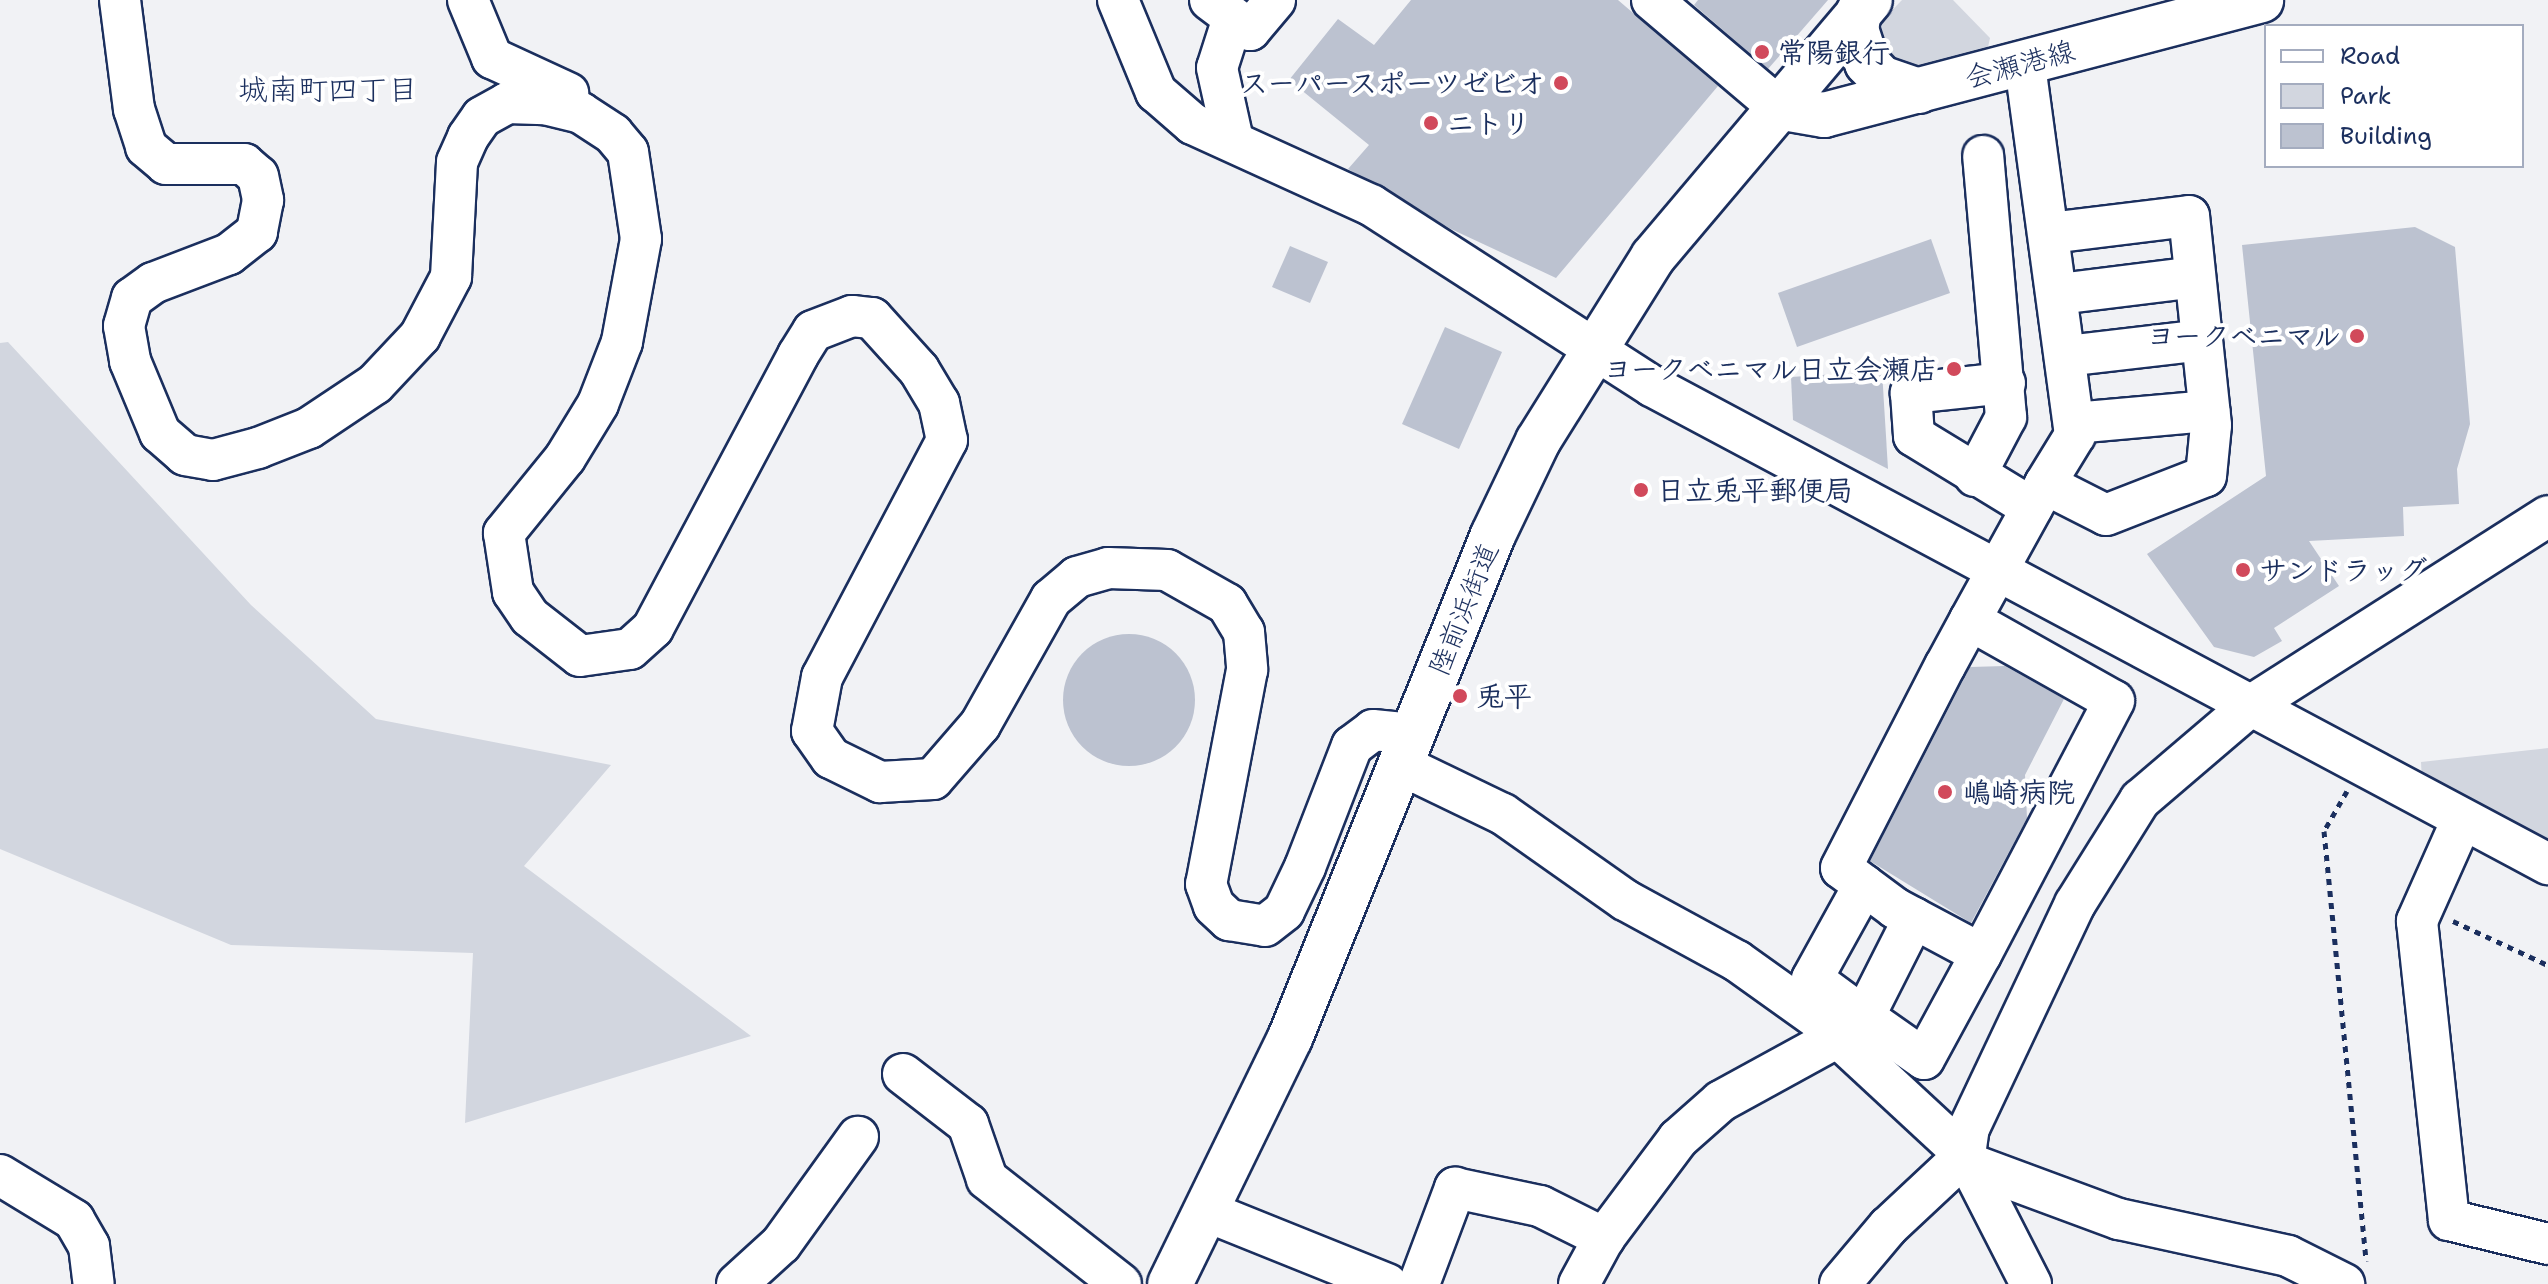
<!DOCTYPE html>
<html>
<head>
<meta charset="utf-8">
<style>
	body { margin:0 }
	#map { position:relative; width:2548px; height:1284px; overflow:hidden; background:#f1f2f5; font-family:"Shantell Sans","Klee One",sans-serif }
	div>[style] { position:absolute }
	.green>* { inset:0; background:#d2d6df }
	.building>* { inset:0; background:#bcc2d0 }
	.round { border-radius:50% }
	.path>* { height:5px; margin-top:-2.5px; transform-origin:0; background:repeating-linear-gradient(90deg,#1b2f5e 0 6px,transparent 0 12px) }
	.roads { filter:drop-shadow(2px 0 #1b2f5e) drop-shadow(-2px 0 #1b2f5e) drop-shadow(0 2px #1b2f5e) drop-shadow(0 -2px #1b2f5e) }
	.minor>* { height:40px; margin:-20px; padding:0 20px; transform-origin:20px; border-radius:20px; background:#fff }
	.major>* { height:44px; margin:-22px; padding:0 22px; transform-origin:22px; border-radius:22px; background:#fff }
	.highway>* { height:44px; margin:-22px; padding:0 22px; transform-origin:22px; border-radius:22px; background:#fff }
	.dots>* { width:22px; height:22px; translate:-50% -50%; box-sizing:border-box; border:4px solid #fff; border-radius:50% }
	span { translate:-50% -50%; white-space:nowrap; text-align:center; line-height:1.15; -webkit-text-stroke:8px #fff; paint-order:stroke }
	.poi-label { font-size:28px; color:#1b2f5e; font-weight:700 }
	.left { translate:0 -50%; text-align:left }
	.right { translate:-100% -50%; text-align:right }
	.street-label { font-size:28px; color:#1b2f5e }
	.neighbourhood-label { font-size:30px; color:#1b2f5e }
	.legend { position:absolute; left:2264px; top:24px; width:260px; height:144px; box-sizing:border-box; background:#fff; border:2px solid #a4acbf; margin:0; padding:10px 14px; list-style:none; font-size:24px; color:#1b2f5e }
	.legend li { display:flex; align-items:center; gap:16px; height:40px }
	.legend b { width:40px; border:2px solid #a4acbf }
</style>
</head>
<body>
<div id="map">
	<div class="green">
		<i style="clip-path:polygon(1902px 0,1953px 0,1990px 38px,1985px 61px,1917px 79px,1884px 57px,1875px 28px)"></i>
		<i style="clip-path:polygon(8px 342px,251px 605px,376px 719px,611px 765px,524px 866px,751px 1036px,465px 1123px,473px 953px,231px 945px,0 849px,0 343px)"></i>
		<i style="clip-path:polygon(2548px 748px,2548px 847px,2422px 781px,2421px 762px)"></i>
	</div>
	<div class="building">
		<i style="clip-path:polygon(1411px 0,1618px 0,1718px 86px,1556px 278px,1451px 229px,1348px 169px,1369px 145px,1289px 80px,1338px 19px,1374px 45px)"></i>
		<i style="clip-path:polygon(1698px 0,1828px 0,1768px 69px,1694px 5px)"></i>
		<i style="clip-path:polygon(2415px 227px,2455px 247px,2470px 424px,2457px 469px,2459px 504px,2403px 507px,2404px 536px,2309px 541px,2339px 586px,2274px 628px,2282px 641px,2254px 657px,2214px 647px,2147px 554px,2266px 476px,2242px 245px)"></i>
		<i style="clip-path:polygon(1931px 239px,1950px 293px,1797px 347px,1778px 293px)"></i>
		<i style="clip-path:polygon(1290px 246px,1328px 262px,1310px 303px,1272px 287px)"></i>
		<i style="clip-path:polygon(1445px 327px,1502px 352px,1459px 449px,1402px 424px)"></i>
		<i style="clip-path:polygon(1882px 371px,1888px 469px,1793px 420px,1791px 377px)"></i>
		<i class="round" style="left:1063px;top:634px;width:132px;height:132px"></i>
		<i style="clip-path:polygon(2005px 666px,2064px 699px,2025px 775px,2027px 818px,1971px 923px,1870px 861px,1970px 667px)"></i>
	</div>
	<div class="path">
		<i style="left:2347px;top:791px;width:46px;rotate:119.9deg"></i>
		<i style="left:2324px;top:831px;width:432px;rotate:84.4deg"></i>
		<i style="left:2453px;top:921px;width:105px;rotate:24.9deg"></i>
	</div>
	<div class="roads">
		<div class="minor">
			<i style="left:120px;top:0;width:110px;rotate:82.7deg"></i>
			<i style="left:134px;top:109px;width:40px;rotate:72deg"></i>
			<i style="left:146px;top:147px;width:26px;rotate:40deg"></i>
			<i style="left:166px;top:164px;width:78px"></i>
			<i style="left:244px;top:164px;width:18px;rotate:41deg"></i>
			<i style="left:258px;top:176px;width:25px;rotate:78deg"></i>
			<i style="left:263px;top:200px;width:33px;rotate:101deg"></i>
			<i style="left:257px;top:232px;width:36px;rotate:142deg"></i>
			<i style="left:229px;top:254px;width:81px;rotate:159.1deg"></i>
			<i style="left:153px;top:283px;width:26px;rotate:144deg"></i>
			<i style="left:132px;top:298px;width:29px;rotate:106deg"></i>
			<i style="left:124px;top:326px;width:36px;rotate:80deg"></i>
			<i style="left:130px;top:361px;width:78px;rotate:67.4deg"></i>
			<i style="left:160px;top:433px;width:33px;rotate:41deg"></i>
			<i style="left:185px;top:455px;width:28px;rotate:10deg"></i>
			<i style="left:213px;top:460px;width:47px;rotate:-14.9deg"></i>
			<i style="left:258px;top:448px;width:55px;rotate:-21.4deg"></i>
			<i style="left:309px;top:428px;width:79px;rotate:-33.7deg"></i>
			<i style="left:375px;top:384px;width:66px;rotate:-46.8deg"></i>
			<i style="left:420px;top:336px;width:67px;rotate:-62.3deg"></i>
			<i style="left:451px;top:277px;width:115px;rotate:-87deg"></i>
			<i style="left:457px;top:162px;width:27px;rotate:-66deg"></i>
			<i style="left:468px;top:137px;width:24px;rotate:-55deg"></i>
			<i style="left:482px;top:117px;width:29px;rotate:-29deg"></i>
			<i style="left:507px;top:103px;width:38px;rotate:2deg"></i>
			<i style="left:545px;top:104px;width:37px;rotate:14deg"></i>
			<i style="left:581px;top:113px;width:38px;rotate:33deg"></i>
			<i style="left:613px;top:134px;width:23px;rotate:50deg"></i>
			<i style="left:628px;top:152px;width:88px;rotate:81.5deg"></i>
			<i style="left:641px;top:239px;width:105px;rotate:100.5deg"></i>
			<i style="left:622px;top:342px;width:66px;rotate:111.2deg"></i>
			<i style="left:598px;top:404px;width:63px;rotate:121.4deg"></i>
			<i style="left:565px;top:458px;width:97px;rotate:129.1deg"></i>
			<i style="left:504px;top:533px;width:60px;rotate:81.3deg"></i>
			<i style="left:513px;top:592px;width:30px;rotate:56deg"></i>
			<i style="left:530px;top:617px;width:63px;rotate:38deg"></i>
			<i style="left:580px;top:656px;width:50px;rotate:-8deg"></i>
			<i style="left:630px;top:649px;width:31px;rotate:-42deg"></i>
			<i style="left:653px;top:628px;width:309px;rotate:-62deg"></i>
			<i style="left:798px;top:355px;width:28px;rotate:-58deg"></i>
			<i style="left:813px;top:331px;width:42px;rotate:-21deg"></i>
			<i style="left:852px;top:316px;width:20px;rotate:6deg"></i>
			<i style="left:872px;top:318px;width:70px;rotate:47.9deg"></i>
			<i style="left:919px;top:370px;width:39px;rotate:59deg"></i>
			<i style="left:939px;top:403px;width:38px;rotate:78deg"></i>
			<i style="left:947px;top:440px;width:268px;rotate:117.8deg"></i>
			<i style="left:822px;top:677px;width:55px;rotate:100.5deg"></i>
			<i style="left:812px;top:731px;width:33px;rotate:55deg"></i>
			<i style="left:831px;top:758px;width:55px;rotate:26.1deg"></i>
			<i style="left:880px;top:782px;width:53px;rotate:-3.2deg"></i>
			<i style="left:933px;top:779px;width:72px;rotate:-49deg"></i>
			<i style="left:980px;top:725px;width:145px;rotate:-60.6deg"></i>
			<i style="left:1051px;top:599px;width:34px;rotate:-40deg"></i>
			<i style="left:1077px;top:577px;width:32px;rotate:-16deg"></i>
			<i style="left:1108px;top:568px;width:59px;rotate:1.9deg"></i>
			<i style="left:1167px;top:570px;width:69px;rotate:29.5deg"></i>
			<i style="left:1227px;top:604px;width:33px;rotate:59deg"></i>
			<i style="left:1244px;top:632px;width:38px;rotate:85deg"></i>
			<i style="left:1247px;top:670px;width:218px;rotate:100.8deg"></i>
			<i style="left:1206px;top:884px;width:23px;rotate:70deg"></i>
			<i style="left:1214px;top:906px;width:21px;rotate:43deg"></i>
			<i style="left:1229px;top:920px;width:36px;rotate:9deg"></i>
			<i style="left:1265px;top:926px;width:24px;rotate:-38deg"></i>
			<i style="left:1284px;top:911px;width:49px;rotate:-64.5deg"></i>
			<i style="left:1305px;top:867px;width:130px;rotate:-68.8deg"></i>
			<i style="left:1352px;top:746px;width:26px;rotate:-37deg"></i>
			<i style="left:1373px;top:730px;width:40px;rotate:5.7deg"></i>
			<i style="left:468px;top:0;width:63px;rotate:67.5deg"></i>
			<i style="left:492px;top:58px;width:84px;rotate:24.7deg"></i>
			<i style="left:1118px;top:0;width:100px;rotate:67.6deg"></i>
			<i style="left:1156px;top:92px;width:49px;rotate:40.9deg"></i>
			<i style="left:1193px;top:124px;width:196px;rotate:24.5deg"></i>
			<i style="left:1371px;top:205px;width:334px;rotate:32.8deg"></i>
			<i style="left:1652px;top:386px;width:1016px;rotate:28.08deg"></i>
			<i style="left:1210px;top:0;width:50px;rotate:36.9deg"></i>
			<i style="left:1250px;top:30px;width:39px;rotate:-50deg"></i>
			<i style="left:1652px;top:0;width:165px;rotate:40.3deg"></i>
			<i style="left:1233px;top:18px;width:52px;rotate:107.7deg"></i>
			<i style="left:1217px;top:68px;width:74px;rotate:77.5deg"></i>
			<i style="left:2059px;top:294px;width:137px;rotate:-7.1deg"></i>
			<i style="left:2066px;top:356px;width:137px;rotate:-6.7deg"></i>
			<i style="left:2005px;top:383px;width:95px;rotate:173.9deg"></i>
			<i style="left:1911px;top:393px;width:43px;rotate:86deg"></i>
			<i style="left:1914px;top:436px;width:138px;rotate:31.4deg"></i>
			<i style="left:2074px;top:423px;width:136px;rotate:-5.1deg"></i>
			<i style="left:1975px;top:476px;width:67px;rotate:-62.3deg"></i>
			<i style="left:2006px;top:417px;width:262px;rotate:-95deg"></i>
			<i style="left:2045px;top:484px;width:68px;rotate:26.9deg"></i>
			<i style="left:2106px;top:515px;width:107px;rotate:-21.3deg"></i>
			<i style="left:2206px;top:476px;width:51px;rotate:-84.4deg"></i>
			<i style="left:2211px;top:425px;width:210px;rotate:-96deg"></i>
			<i style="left:2189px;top:216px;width:139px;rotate:173deg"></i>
			<i style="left:1970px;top:620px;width:165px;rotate:29.4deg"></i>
			<i style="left:2114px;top:701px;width:286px;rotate:117.7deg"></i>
			<i style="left:1981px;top:954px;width:98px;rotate:-151.9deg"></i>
			<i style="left:1895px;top:908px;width:67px;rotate:-143.5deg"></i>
			<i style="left:1841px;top:868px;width:227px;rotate:-62.8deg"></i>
			<i style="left:1945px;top:666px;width:52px;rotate:-61.5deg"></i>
			<i style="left:1970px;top:620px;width:155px;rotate:-61.1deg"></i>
			<i style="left:2045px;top:484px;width:57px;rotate:-58.5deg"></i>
			<i style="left:2075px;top:435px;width:375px;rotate:-97.7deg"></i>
			<i style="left:1401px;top:765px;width:113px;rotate:25.7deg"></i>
			<i style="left:1503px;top:814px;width:149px;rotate:35.2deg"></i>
			<i style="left:1625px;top:900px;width:128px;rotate:28.6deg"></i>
			<i style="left:1737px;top:961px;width:98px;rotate:35.5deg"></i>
			<i style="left:1817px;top:1018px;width:202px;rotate:42.8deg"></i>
			<i style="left:1965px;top:1155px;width:145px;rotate:62.9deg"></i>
			<i style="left:2462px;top:820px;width:111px;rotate:114deg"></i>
			<i style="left:2417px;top:921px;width:301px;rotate:83.9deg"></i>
			<i style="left:2449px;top:1220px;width:102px;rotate:13.6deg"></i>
			<i style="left:1864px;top:885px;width:107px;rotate:119deg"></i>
			<i style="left:1812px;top:979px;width:64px;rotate:36.2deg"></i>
			<i style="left:1914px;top:918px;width:111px;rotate:116.8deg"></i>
			<i style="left:1864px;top:1017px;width:73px;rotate:35deg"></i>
			<i style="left:1924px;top:1059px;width:119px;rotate:-61.5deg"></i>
			<i style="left:903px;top:1074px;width:82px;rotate:37.6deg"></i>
			<i style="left:968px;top:1124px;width:58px;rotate:70.9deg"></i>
			<i style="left:987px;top:1179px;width:170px;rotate:38.1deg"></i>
			<i style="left:1970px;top:1164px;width:159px;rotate:20.3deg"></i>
			<i style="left:2119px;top:1219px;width:173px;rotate:12.3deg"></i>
			<i style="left:2288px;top:1256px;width:63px;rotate:26.6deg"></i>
			<i style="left:0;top:1175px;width:87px;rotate:31.3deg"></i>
			<i style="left:74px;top:1220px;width:30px;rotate:60deg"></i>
			<i style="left:89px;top:1246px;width:38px;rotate:83deg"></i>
			<i style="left:1208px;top:1212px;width:193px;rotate:21.9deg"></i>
			<i style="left:737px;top:1284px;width:59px;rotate:-42.3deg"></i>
			<i style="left:781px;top:1244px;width:132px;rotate:-54.3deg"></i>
			<i style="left:1419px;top:1284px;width:103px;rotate:-69.4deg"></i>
			<i style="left:1455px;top:1188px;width:87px;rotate:12deg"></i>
			<i style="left:1540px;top:1206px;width:72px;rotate:26.6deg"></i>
			<i style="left:1579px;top:1284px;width:52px;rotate:-61.5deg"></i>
			<i style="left:1604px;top:1238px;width:124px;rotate:-53.2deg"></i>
			<i style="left:1678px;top:1139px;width:57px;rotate:-41.5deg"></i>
			<i style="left:1721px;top:1101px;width:133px;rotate:-28.7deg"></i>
			<i style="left:1840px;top:1284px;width:75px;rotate:-49.9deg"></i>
			<i style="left:1888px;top:1227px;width:105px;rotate:-43.1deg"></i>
			<i style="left:1965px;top:1155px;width:27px;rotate:-82deg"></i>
			<i style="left:1969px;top:1128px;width:248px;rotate:-64.7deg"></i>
			<i style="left:2075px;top:904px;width:123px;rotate:-58deg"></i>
			<i style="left:2140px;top:800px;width:145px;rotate:-40.5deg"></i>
			<i style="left:2250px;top:706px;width:353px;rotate:-32.5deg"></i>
		</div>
		<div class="major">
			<i style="left:1778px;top:107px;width:47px;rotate:9.9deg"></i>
			<i style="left:1824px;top:115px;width:452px;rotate:-14.7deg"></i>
		</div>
		<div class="highway">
			<i style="left:1859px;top:11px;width:18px;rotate:99deg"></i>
			<i style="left:1856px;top:29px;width:36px;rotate:72deg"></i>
			<i style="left:1867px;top:63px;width:21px;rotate:47deg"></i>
			<i style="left:1881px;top:78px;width:40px;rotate:18.9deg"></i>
			<i style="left:1170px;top:1284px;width:274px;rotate:-64deg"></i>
			<i style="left:1290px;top:1038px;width:542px;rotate:-68.02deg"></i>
			<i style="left:1493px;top:535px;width:104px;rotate:-64.4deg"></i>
			<i style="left:1538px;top:441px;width:217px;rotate:-58deg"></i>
			<i style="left:1653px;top:257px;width:336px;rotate:-49.8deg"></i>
		</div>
	</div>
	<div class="dots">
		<i style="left:1762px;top:52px;background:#d1495b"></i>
		<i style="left:1561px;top:83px;background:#d1495b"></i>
		<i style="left:1431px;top:123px;background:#d1495b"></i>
		<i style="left:2357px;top:336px;background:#d1495b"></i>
		<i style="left:1954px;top:369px;background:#d1495b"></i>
		<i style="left:1641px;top:490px;background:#d1495b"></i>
		<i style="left:2243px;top:570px;background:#d1495b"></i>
		<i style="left:1460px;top:696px;background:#d1495b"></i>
		<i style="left:1945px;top:792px;background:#d1495b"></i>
	</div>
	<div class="poi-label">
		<span class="left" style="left:1778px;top:52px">常陽銀行</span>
		<span class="right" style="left:1545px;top:83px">スーパースポーツゼビオ</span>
		<span class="left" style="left:1447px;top:123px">ニトリ</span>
		<span class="right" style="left:2341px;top:336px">ヨークベニマル</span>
		<span class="right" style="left:1938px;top:369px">ヨークベニマル日立会瀬店</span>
		<span class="left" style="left:1657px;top:490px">日立兎平郵便局</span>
		<span class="left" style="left:2259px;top:570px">サンドラッグ</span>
		<span class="left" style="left:1476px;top:696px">兎平</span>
		<span class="left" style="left:1963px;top:792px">嶋崎病院</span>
	</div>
	<div class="street-label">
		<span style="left:2020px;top:64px;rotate:-15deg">会瀬港線</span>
		<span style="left:1463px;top:609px;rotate:-68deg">陸前浜街道</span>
	</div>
	<div class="neighbourhood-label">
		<span style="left:328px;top:90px">城南町四丁目</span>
	</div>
	<ul class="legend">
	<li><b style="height:10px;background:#fff"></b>Road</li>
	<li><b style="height:22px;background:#d2d6df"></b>Park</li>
	<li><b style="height:22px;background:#bcc2d0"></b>Building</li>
	</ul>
</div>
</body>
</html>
